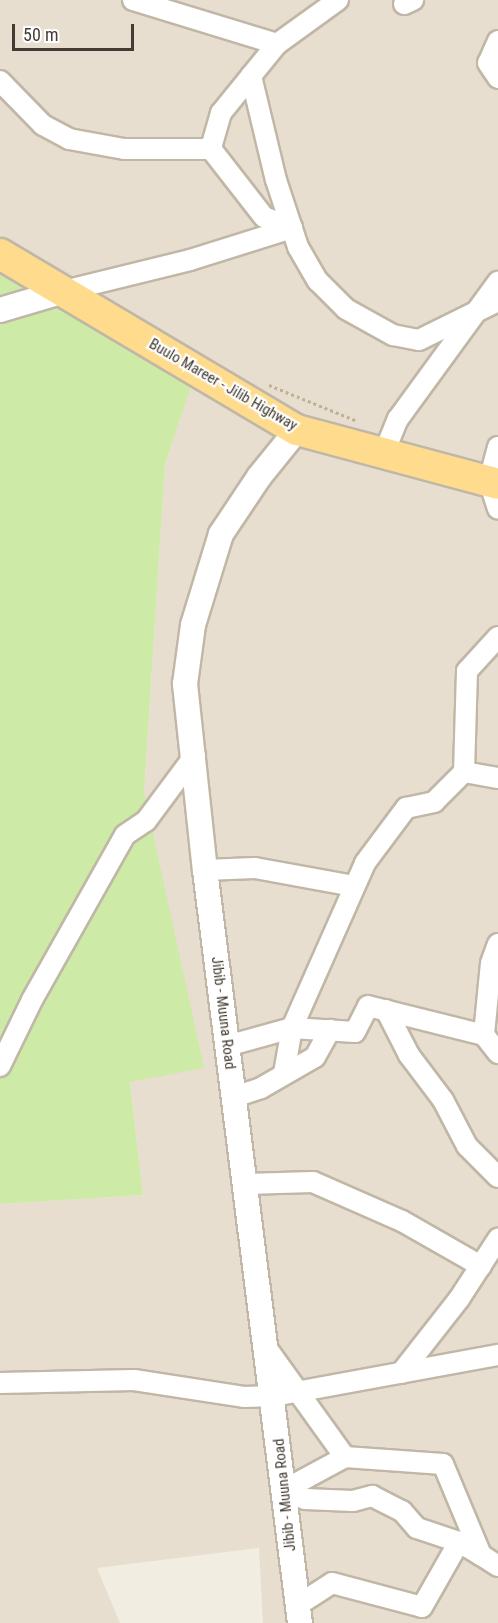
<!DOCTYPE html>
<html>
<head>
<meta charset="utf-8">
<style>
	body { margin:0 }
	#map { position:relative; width:498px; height:1623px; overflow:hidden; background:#f2ede1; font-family:"Roboto Condensed",sans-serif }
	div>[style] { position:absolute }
	.residential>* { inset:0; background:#e7decf }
	.green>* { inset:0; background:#cdeaa6 }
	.path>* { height:3px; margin-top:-1.5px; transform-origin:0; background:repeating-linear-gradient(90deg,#c1b093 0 3px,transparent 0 6px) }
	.roads { filter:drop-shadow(2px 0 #c0b7a6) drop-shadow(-2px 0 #c0b7a6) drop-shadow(0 2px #c0b7a6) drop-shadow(0 -2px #c0b7a6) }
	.minor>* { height:20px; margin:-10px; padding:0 10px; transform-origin:10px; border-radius:10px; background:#fff }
	.tertiary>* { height:24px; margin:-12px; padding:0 12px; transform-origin:12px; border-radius:12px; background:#fff }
	.primary>* { height:30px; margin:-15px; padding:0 15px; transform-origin:15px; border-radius:15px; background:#ffdc8d }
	span { translate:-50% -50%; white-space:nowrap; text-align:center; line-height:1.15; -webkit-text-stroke:4.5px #fff; paint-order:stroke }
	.street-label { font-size:15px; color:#433c32 }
	.scale { position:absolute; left:12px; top:24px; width:122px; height:27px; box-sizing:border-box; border:3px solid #433c32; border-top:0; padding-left:8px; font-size:18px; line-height:21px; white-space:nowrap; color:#433c32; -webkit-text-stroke:4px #fff; paint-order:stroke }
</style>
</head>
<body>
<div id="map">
	<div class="residential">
		<i style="clip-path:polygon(0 0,498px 0,498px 1623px,263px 1623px,259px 1548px,97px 1568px,120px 1623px,0 1623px,0 1204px,143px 1195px,130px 1081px,203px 1068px,144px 792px,165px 464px,200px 357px,0 242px)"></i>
	</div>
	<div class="green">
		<i style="clip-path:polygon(0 269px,192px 383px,165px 464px,144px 792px,204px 1068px,130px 1082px,143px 1195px,0 1204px)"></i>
	</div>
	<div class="path">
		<i style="left:269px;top:385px;width:95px;rotate:22.2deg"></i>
	</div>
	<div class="roads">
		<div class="minor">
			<i style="left:133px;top:0;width:151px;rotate:17deg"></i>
			<i style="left:338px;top:0;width:75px;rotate:144.2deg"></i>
			<i style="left:277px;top:44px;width:41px;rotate:129.1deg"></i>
			<i style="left:251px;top:76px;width:107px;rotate:76.5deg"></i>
			<i style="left:276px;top:180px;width:71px;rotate:71.8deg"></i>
			<i style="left:298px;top:247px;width:39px;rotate:60deg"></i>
			<i style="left:318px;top:281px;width:40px;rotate:45deg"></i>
			<i style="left:346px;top:309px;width:54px;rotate:29deg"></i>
			<i style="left:393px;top:335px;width:26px;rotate:11deg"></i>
			<i style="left:419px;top:340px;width:88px;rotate:-26.3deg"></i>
			<i style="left:404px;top:4px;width:10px;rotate:-24deg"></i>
			<i style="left:498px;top:41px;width:24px;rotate:114deg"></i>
			<i style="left:488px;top:63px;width:18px;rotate:56deg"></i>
			<i style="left:251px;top:76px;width:48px;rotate:129deg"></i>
			<i style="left:221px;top:113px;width:37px;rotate:106deg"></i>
			<i style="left:211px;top:149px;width:86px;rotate:52.1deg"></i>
			<i style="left:264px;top:217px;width:30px;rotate:21deg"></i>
			<i style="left:0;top:81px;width:62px;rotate:45.7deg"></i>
			<i style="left:43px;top:125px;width:30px;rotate:28deg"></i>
			<i style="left:69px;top:139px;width:56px;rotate:10.3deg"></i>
			<i style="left:124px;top:149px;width:87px"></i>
			<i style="left:64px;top:291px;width:130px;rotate:-13.8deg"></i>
			<i style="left:190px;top:260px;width:107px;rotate:-17.4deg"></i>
			<i style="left:498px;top:447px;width:35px;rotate:105deg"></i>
			<i style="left:489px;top:481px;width:29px;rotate:72deg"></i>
			<i style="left:384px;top:453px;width:37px;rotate:-68deg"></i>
			<i style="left:398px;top:419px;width:170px;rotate:-53.9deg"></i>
			<i style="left:464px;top:772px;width:35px;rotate:10deg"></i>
			<i style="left:205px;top:870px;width:50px;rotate:-2.3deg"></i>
			<i style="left:255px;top:868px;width:101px;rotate:10.3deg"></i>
			<i style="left:498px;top:944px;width:20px;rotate:110deg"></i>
			<i style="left:491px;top:963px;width:72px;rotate:95.6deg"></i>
			<i style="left:484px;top:1035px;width:23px;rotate:52deg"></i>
			<i style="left:386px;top:1010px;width:51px;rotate:62.9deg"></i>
			<i style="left:409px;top:1055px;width:56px;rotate:52.9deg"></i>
			<i style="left:443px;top:1100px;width:52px;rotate:62.4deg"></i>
			<i style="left:467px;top:1146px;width:44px;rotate:45deg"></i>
			<i style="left:227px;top:1046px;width:67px;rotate:-15.5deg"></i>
			<i style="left:292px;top:1028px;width:180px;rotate:-66.1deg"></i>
			<i style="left:365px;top:863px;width:69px;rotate:-53.3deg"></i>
			<i style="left:406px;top:808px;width:29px;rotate:-12deg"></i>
			<i style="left:434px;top:802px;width:42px;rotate:-45deg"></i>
			<i style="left:464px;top:772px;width:101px;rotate:-88.3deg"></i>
			<i style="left:467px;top:671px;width:46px;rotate:-47.6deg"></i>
			<i style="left:0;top:1066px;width:73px;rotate:-64.1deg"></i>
			<i style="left:32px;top:1000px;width:189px;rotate:-60.6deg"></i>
			<i style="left:125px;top:835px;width:25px;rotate:-34deg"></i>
			<i style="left:146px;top:821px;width:82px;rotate:-53.4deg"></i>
			<i style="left:284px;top:1073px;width:46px;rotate:-79.9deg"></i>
			<i style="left:292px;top:1028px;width:63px;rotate:3.6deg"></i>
			<i style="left:355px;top:1032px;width:29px;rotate:-63deg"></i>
			<i style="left:368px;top:1006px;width:120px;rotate:14deg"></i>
			<i style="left:234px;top:1097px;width:28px;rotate:-18deg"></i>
			<i style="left:261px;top:1088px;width:62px;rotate:-29.9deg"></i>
			<i style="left:315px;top:1057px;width:31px;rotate:-61deg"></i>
			<i style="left:245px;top:1184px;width:68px;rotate:-1.7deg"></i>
			<i style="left:313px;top:1182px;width:97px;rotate:23.7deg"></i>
			<i style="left:402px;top:1221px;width:91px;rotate:29.7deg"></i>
			<i style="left:268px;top:1350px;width:132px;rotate:54.3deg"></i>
			<i style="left:345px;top:1457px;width:98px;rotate:4.1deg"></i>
			<i style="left:443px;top:1464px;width:99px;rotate:67.3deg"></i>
			<i style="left:481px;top:1555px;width:20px;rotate:33deg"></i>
			<i style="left:401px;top:1373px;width:94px;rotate:-51.9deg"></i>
			<i style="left:459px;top:1299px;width:72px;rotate:-57deg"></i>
			<i style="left:0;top:1383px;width:134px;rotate:-1.3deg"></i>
			<i style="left:134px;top:1380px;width:111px;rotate:8.8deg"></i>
			<i style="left:244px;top:1397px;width:30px;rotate:-2deg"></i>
			<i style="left:274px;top:1396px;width:228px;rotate:-10.4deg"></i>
			<i style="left:284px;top:1490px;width:23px;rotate:23deg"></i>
			<i style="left:305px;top:1499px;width:48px;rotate:2.4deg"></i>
			<i style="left:353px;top:1501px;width:20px;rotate:-15deg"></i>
			<i style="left:372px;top:1496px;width:34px;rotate:27deg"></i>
			<i style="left:402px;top:1511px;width:23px;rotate:49deg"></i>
			<i style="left:417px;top:1528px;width:44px;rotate:18.4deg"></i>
			<i style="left:284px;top:1490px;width:69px;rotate:-28.4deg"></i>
			<i style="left:298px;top:1605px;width:40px;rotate:-32.9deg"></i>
			<i style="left:332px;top:1583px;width:93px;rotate:14.9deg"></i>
			<i style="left:422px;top:1607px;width:75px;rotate:-60.4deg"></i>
			<i style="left:459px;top:1542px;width:26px;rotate:31deg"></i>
		</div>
		<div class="tertiary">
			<i style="left:0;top:310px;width:67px;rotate:-16.5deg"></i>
			<i style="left:297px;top:430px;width:60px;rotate:129deg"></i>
			<i style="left:259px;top:477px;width:69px;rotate:123.7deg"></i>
			<i style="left:221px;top:534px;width:95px;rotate:107.1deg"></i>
			<i style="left:193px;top:625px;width:60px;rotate:97.7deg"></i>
			<i style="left:185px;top:684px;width:187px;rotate:83.9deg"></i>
			<i style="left:205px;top:870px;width:759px;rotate:82.81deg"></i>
		</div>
		<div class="primary">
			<i style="left:0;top:254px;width:345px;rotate:30.7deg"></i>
			<i style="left:297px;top:430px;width:208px;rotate:15deg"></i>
		</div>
	</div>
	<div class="street-label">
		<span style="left:223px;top:385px;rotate:30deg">Buulo Mareer - Jilib Highway</span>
		<span style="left:223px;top:1013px;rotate:83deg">Jibib - Muuna Road</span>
		<span style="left:285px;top:1495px;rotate:-96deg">Jibib - Muuna Road</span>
	</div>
	<div class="scale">50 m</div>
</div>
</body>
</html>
